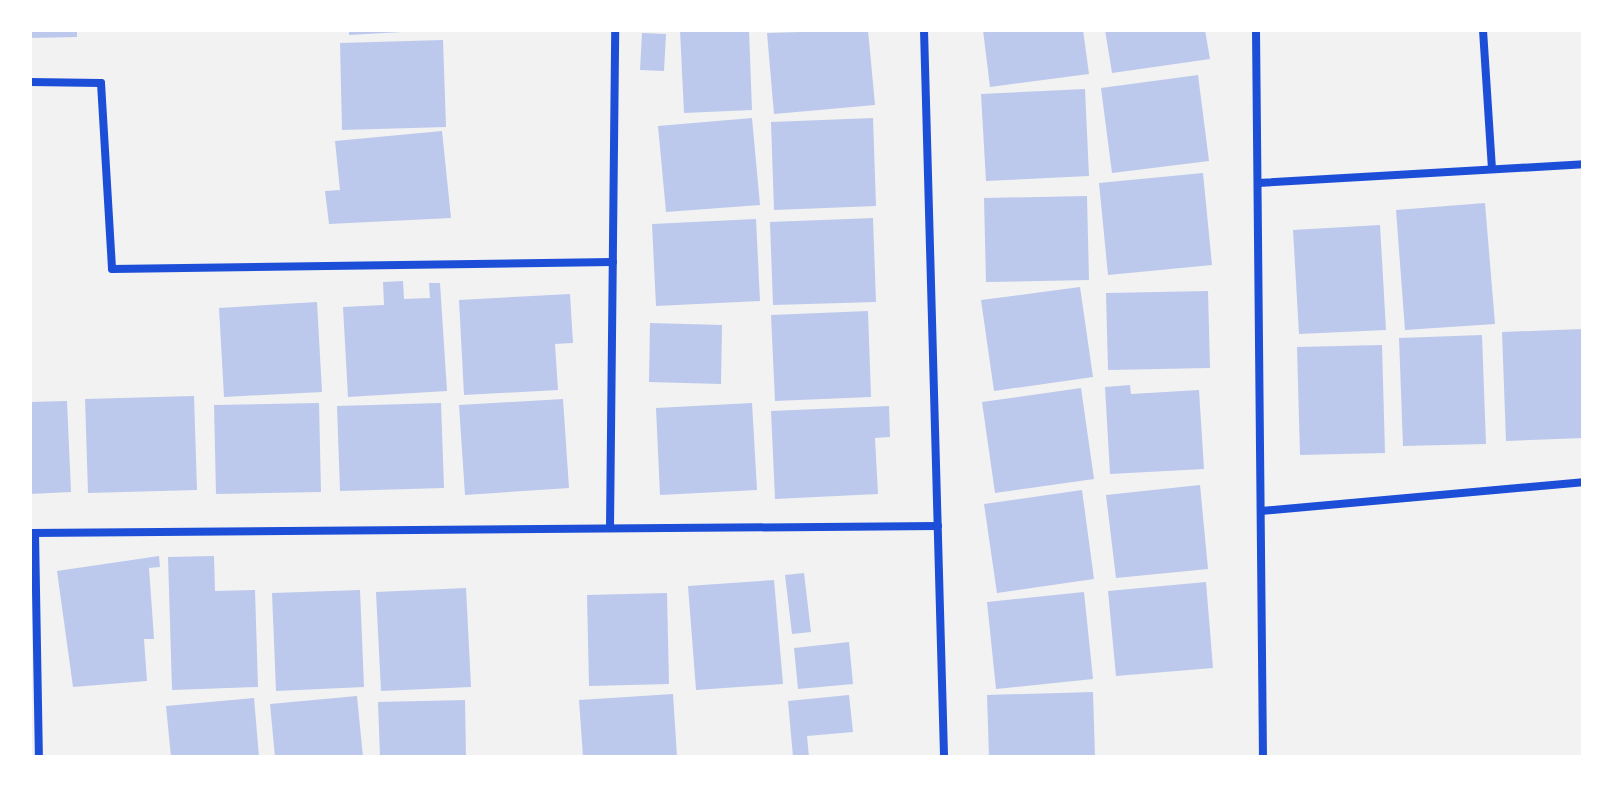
<!DOCTYPE html>
<html>
<head>
<meta charset="utf-8">
<style>
	body { margin:0 }
	#map { position:relative; width:1613px; height:787px; overflow:hidden; background:#f2f2f2; font-family:Merriweather,serif }
	div>[style] { position:absolute }
	.building>* { inset:0; background:#bdc9ec }
	.minor>* { height:8px; margin:-4px; padding:0 4px; transform-origin:4px; border-radius:4px; background:#1d4ed8 }
	span { translate:-50% -50%; white-space:nowrap; text-align:center; line-height:1.15; -webkit-text-stroke:8px #fff; paint-order:stroke }
	.frame { position:absolute; inset:0; border:32px solid #fff; pointer-events:none }
</style>
</head>
<body>
<div id="map">
	<div class="building">
		<i style="clip-path:polygon(30px 30px,77px 30px,77px 37px,30px 38px)"></i>
		<i style="clip-path:polygon(349px 30px,402px 30px,402px 32px,349px 35px)"></i>
		<i style="clip-path:polygon(680px 30px,749px 30px,752px 110px,684px 113px)"></i>
		<i style="clip-path:polygon(868px 30px,875px 105px,774px 114px,767px 33px)"></i>
		<i style="clip-path:polygon(983px 30px,1083px 30px,1089px 74px,990px 87px)"></i>
		<i style="clip-path:polygon(1105px 30px,1205px 30px,1210px 59px,1112px 73px)"></i>
		<i style="clip-path:polygon(642px 33px,666px 34px,664px 71px,640px 70px)"></i>
		<i style="clip-path:polygon(443px 40px,446px 127px,342px 130px,340px 43px)"></i>
		<i style="clip-path:polygon(1198px 75px,1209px 161px,1112px 173px,1101px 88px)"></i>
		<i style="clip-path:polygon(1085px 89px,1089px 176px,986px 181px,981px 94px)"></i>
		<i style="clip-path:polygon(752px 118px,760px 205px,666px 212px,658px 126px)"></i>
		<i style="clip-path:polygon(873px 118px,876px 206px,774px 210px,771px 122px)"></i>
		<i style="clip-path:polygon(442px 131px,451px 218px,329px 224px,325px 191px,340px 190px,335px 141px)"></i>
		<i style="clip-path:polygon(1203px 173px,1212px 265px,1108px 275px,1099px 183px)"></i>
		<i style="clip-path:polygon(1087px 196px,1089px 280px,986px 282px,984px 198px)"></i>
		<i style="clip-path:polygon(1485px 203px,1495px 324px,1405px 330px,1396px 210px)"></i>
		<i style="clip-path:polygon(873px 218px,876px 302px,773px 305px,770px 222px)"></i>
		<i style="clip-path:polygon(756px 219px,760px 301px,656px 306px,652px 224px)"></i>
		<i style="clip-path:polygon(1380px 225px,1386px 330px,1299px 334px,1293px 230px)"></i>
		<i style="clip-path:polygon(403px 281px,404px 299px,430px 298px,429px 283px,440px 283px,447px 391px,348px 397px,343px 307px,384px 305px,383px 282px)"></i>
		<i style="clip-path:polygon(1080px 287px,1093px 377px,994px 391px,981px 300px)"></i>
		<i style="clip-path:polygon(1208px 291px,1210px 368px,1108px 370px,1106px 293px)"></i>
		<i style="clip-path:polygon(570px 294px,573px 343px,555px 344px,558px 390px,464px 395px,459px 300px)"></i>
		<i style="clip-path:polygon(317px 302px,322px 392px,224px 397px,219px 308px)"></i>
		<i style="clip-path:polygon(868px 311px,871px 397px,775px 401px,771px 315px)"></i>
		<i style="clip-path:polygon(650px 323px,722px 325px,721px 384px,649px 382px)"></i>
		<i style="clip-path:polygon(1583px 329px,1583px 438px,1506px 441px,1502px 332px)"></i>
		<i style="clip-path:polygon(1482px 335px,1486px 444px,1403px 446px,1399px 338px)"></i>
		<i style="clip-path:polygon(1382px 345px,1385px 453px,1300px 455px,1297px 347px)"></i>
		<i style="clip-path:polygon(1130px 385px,1131px 394px,1199px 390px,1204px 469px,1110px 474px,1105px 387px)"></i>
		<i style="clip-path:polygon(1081px 388px,1094px 479px,995px 493px,982px 402px)"></i>
		<i style="clip-path:polygon(194px 396px,197px 490px,88px 493px,85px 399px)"></i>
		<i style="clip-path:polygon(563px 399px,569px 488px,465px 495px,459px 405px)"></i>
		<i style="clip-path:polygon(67px 401px,71px 492px,30px 494px,30px 402px)"></i>
		<i style="clip-path:polygon(319px 403px,321px 492px,216px 494px,214px 405px)"></i>
		<i style="clip-path:polygon(441px 403px,444px 488px,340px 491px,337px 406px)"></i>
		<i style="clip-path:polygon(752px 403px,757px 490px,660px 495px,656px 408px)"></i>
		<i style="clip-path:polygon(889px 406px,890px 437px,875px 438px,878px 494px,775px 499px,771px 411px)"></i>
		<i style="clip-path:polygon(1200px 485px,1208px 569px,1116px 578px,1106px 495px)"></i>
		<i style="clip-path:polygon(1082px 490px,1094px 579px,997px 593px,984px 504px)"></i>
		<i style="clip-path:polygon(159px 556px,160px 567px,149px 568px,154px 639px,144px 639px,147px 681px,73px 687px,57px 571px)"></i>
		<i style="clip-path:polygon(214px 556px,215px 591px,255px 590px,258px 687px,172px 690px,168px 557px)"></i>
		<i style="clip-path:polygon(804px 573px,811px 632px,792px 634px,785px 575px)"></i>
		<i style="clip-path:polygon(774px 580px,783px 684px,696px 690px,688px 586px)"></i>
		<i style="clip-path:polygon(1206px 582px,1213px 668px,1116px 676px,1108px 591px)"></i>
		<i style="clip-path:polygon(466px 588px,471px 687px,381px 691px,376px 592px)"></i>
		<i style="clip-path:polygon(360px 590px,364px 687px,276px 691px,272px 593px)"></i>
		<i style="clip-path:polygon(1084px 592px,1093px 679px,996px 689px,987px 602px)"></i>
		<i style="clip-path:polygon(667px 593px,669px 684px,589px 686px,587px 595px)"></i>
		<i style="clip-path:polygon(849px 642px,853px 684px,798px 689px,794px 648px)"></i>
		<i style="clip-path:polygon(1093px 692px,1095px 757px,989px 757px,987px 695px)"></i>
		<i style="clip-path:polygon(673px 694px,677px 757px,583px 757px,579px 700px)"></i>
		<i style="clip-path:polygon(849px 695px,853px 732px,807px 736px,809px 757px,793px 757px,788px 701px)"></i>
		<i style="clip-path:polygon(357px 696px,363px 757px,275px 757px,270px 704px)"></i>
		<i style="clip-path:polygon(254px 698px,259px 757px,171px 757px,166px 706px)"></i>
		<i style="clip-path:polygon(465px 700px,466px 757px,380px 757px,378px 702px)"></i>
	</div>
	<div class="minor">
		<i style="left:924px;top:30px;width:727px;rotate:88.42deg"></i>
		<i style="left:1256px;top:30px;width:727px;rotate:89.45deg"></i>
		<i style="left:1483px;top:30px;width:139px;rotate:86.3deg"></i>
		<i style="left:30px;top:82px;width:71px;rotate:0.8deg"></i>
		<i style="left:101px;top:83px;width:186px;rotate:86.6deg"></i>
		<i style="left:112px;top:269px;width:501px;rotate:-0.8deg"></i>
		<i style="left:1258px;top:183px;width:326px;rotate:-3.3deg"></i>
		<i style="left:1261px;top:511px;width:323px;rotate:-5.1deg"></i>
		<i style="left:610px;top:528px;width:498px;rotate:-89.4deg"></i>
		<i style="left:30px;top:533px;width:908px;rotate:-0.44deg"></i>
		<i style="left:35px;top:533px;width:224px;rotate:89deg"></i>
	</div>
	<div class="frame"></div>
</div>
</body>
</html>
